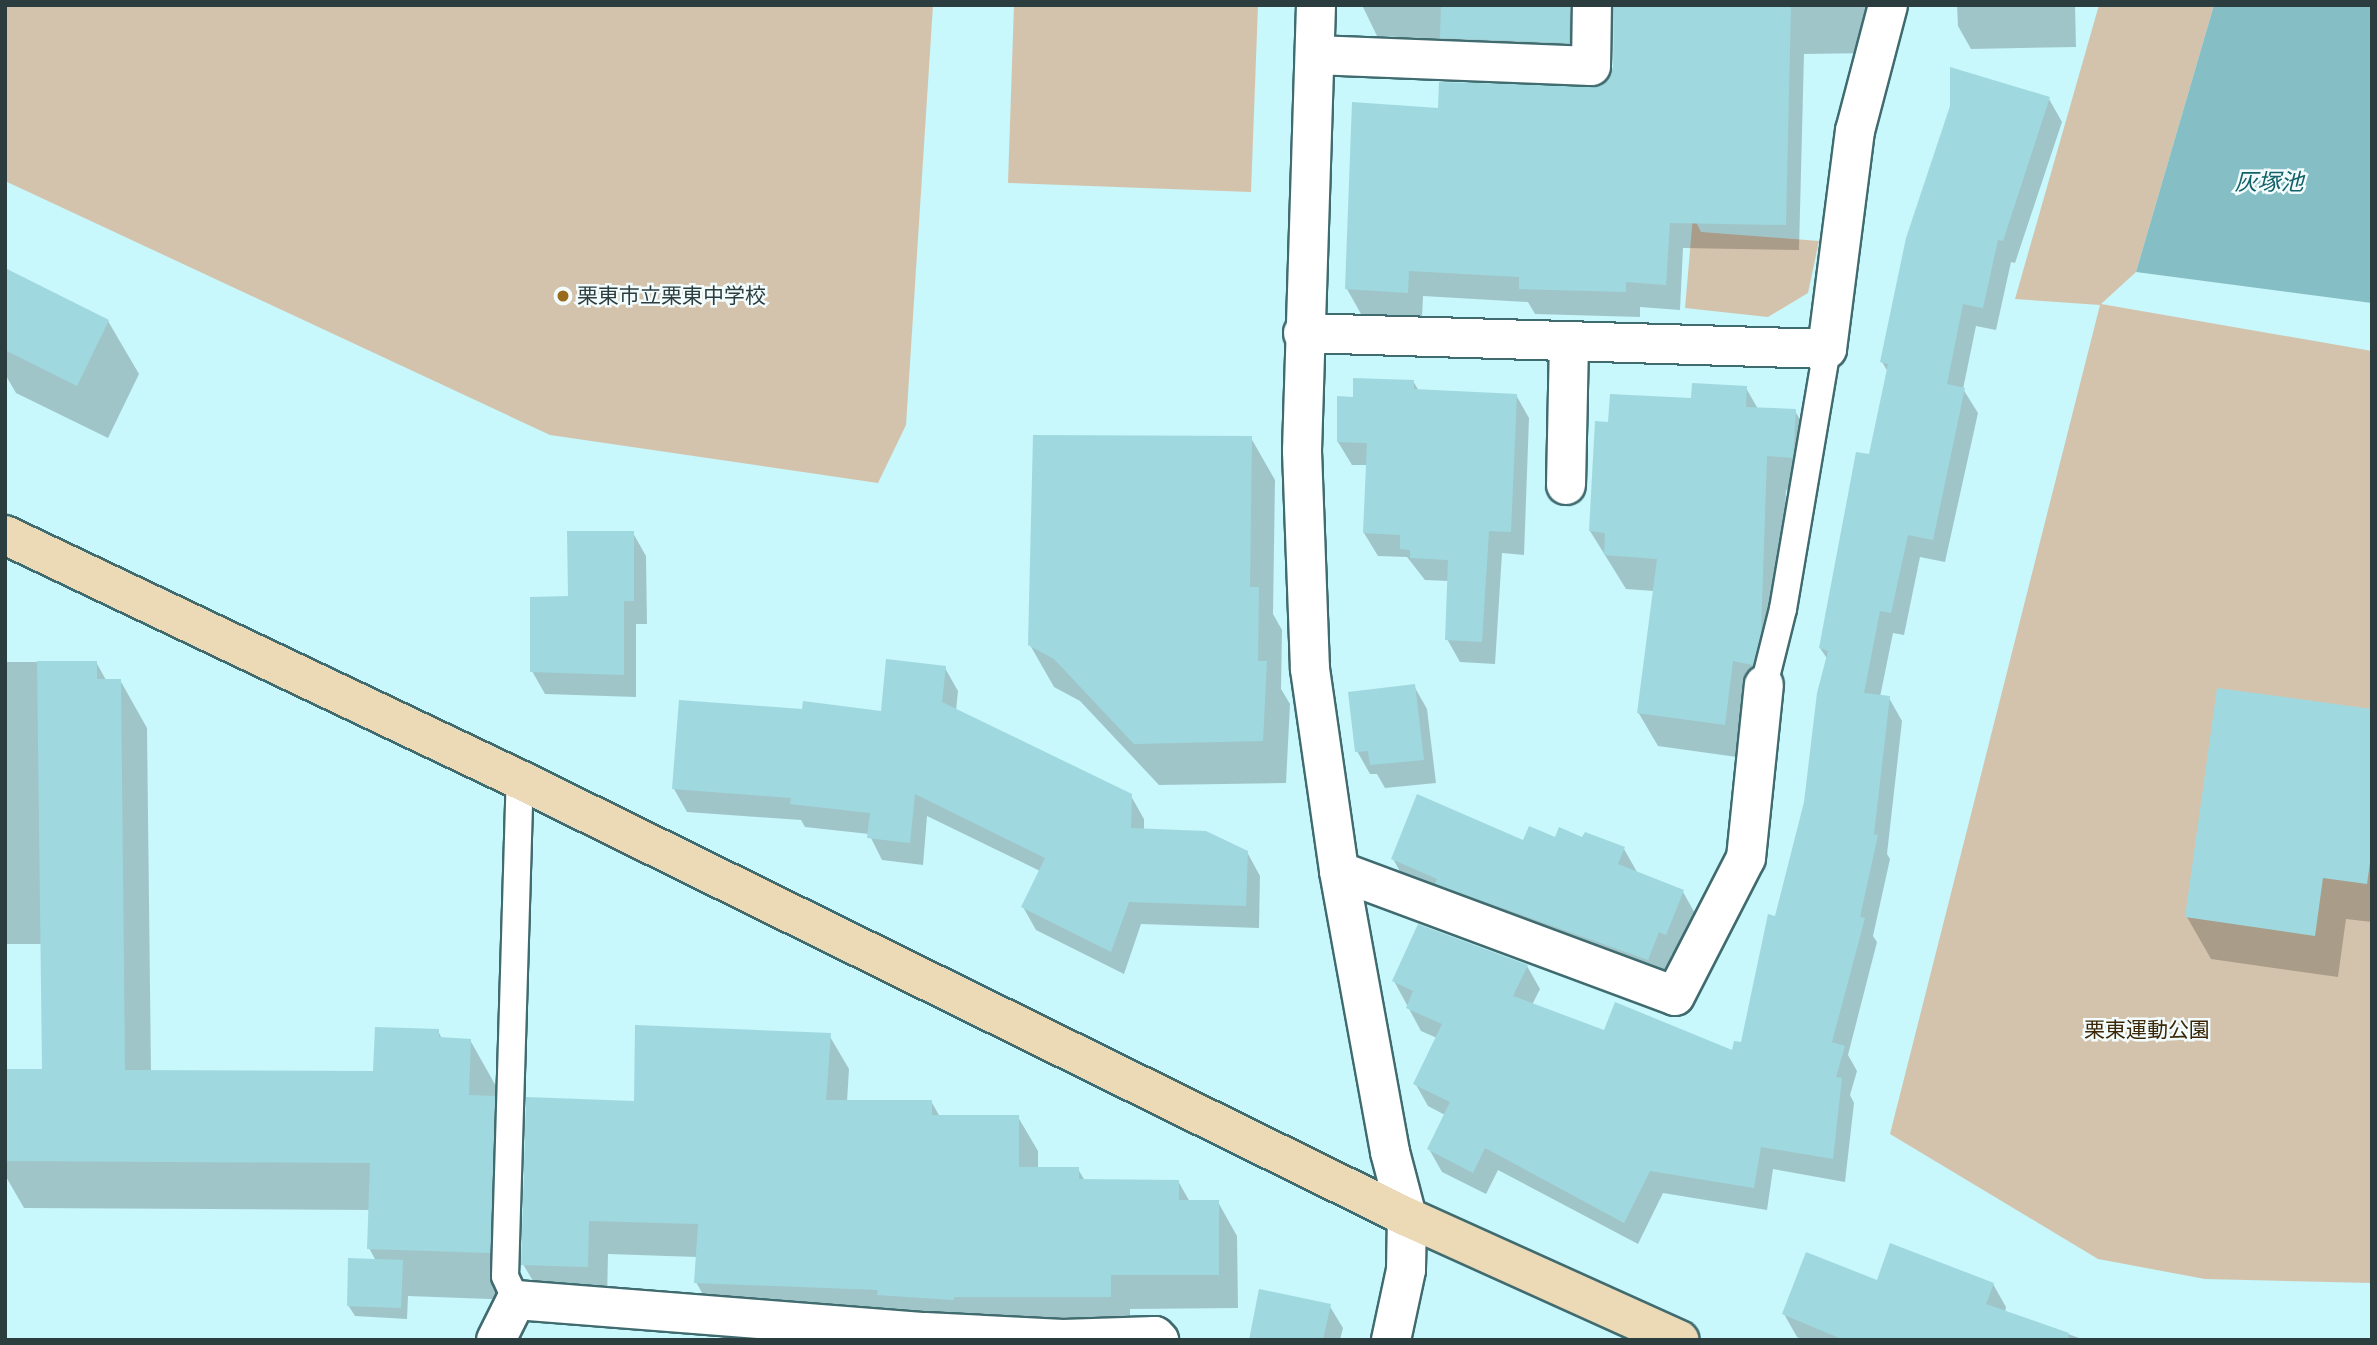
<!DOCTYPE html>
<html>
<head>
<meta charset="utf-8">
<style>
	body { margin:0 }
	#map { position:relative; width:2377px; height:1345px; overflow:hidden; background:#c8f7fc; font-family:"Nunito Sans","Noto Sans JP",sans-serif }
	div>[style] { position:absolute }
	.green>* { inset:0; background:#d4c3ac }
	.water>* { inset:0; background:#85bec4 }
	.shadow>* { inset:0; background:#0003 }
	.building>* { inset:0; background:#9fd9df }
	.roads { filter:drop-shadow(2px 0 #406b6f) drop-shadow(-2px 0 #406b6f) drop-shadow(0 2px #406b6f) drop-shadow(0 -2px #406b6f) }
	.lane>* { height:26px; margin:-13px; padding:0 13px; transform-origin:13px; border-radius:13px; background:#fff }
	.street>* { height:38px; margin:-19px; padding:0 19px; transform-origin:19px; border-radius:19px; background:#fff }
	.secondary>* { height:38px; margin:-19px; padding:0 19px; transform-origin:19px; border-radius:19px; background:#ecd9b6 }
	.dots>* { width:19px; height:19px; translate:-50% -50%; box-sizing:border-box; border:4px solid #f3fcfd; border-radius:50% }
	span { translate:-50% -50%; white-space:nowrap; text-align:center; line-height:1.15; -webkit-text-stroke:5px #f3fcfd; paint-order:stroke }
	.poi-label { font-size:21px; color:#2b3d3f }
	.left { translate:0 -50%; text-align:left }
	.park-label { font-size:21px; color:#3b2707 }
	.water-label { font-size:23px; color:#136269; font-style:italic }
	.frame { position:absolute; inset:0; border:7px solid #2b3d3f; pointer-events:none }
</style>
</head>
<body>
<div id="map">
	<div class="green">
		<i style="clip-path:polygon(5px 5px,933px 5px,906px 425px,878px 483px,550px 435px,5px 181px)"></i>
		<i style="clip-path:polygon(1014px 5px,1258px 5px,1251px 192px,1008px 183px)"></i>
		<i style="clip-path:polygon(2099px 5px,2214px 5px,2136px 272px,2101px 304px,2372px 351px,2372px 1283px,2205px 1279px,2098px 1259px,1890px 1134px,2100px 305px,2015px 299px)"></i>
		<i style="clip-path:polygon(1693px 216px,1701px 232px,1819px 241px,1808px 293px,1768px 317px,1685px 308px)"></i>
	</div>
	<div class="water">
		<i style="clip-path:polygon(2214px 5px,2372px 5px,2372px 303px,2136px 272px)"></i>
	</div>
	<div class="shadow">
		<i style="clip-path:polygon(1362px 5px,1870px 5px,1871px 53px,1804px 54px,1799px 250px,1683px 248px,1680px 310px,1640px 307px,1640px 317px,1535px 314px,1528px 302px,1423px 296px,1422px 318px,1361px 314px,1347px 289px,1440px 110px,1602px 87px,1615px 67px,1613px 11px,1609px 8px,1583px 68px,1457px 63px,1443px 39px,1377px 36px)"></i>
		<i style="clip-path:polygon(1957px 5px,2075px 5px,2076px 47px,1971px 49px,1958px 26px)"></i>
		<i style="clip-path:polygon(2049px 99px,2062px 122px,2015px 263px,2011px 262px,1996px 330px,1976px 326px,1963px 389px,1978px 413px,1945px 562px,1920px 557px,1904px 635px,1893px 633px,1880px 697px,1889px 698px,1902px 721px,1887px 854px,1890px 859px,1873px 936px,1877px 942px,1848px 1055px,1857px 1071px,1850px 1095px,1854px 1103px,1845px 1182px,1773px 1169px,1767px 1210px,1663px 1193px,1638px 1244px,1498px 1170px,1486px 1194px,1442px 1172px,1429px 1149px,1445px 1115px,1428px 1106px,1415px 1083px,1437px 1038px,1421px 1031px,1394px 981px,1527px 966px,1540px 989px,1532px 1005px,1605px 1032px,1733px 1052px,1743px 1044px,1806px 802px,1828px 660px,1820px 648px,1870px 456px,1888px 372px,1882px 362px)"></i>
		<i style="clip-path:polygon(5px 270px,108px 321px,139px 374px,108px 438px,16px 393px,5px 374px)"></i>
		<i style="clip-path:polygon(1413px 381px,1419px 391px,1516px 395px,1529px 418px,1524px 555px,1502px 553px,1495px 664px,1460px 662px,1447px 639px,1449px 581px,1425px 580px,1407px 557px,1378px 556px,1364px 533px,1368px 465px,1352px 465px,1338px 442px,1355px 399px)"></i>
		<i style="clip-path:polygon(1746px 388px,1758px 409px,1795px 411px,1815px 445px,1811px 491px,1786px 490px,1780px 668px,1744px 758px,1658px 746px,1638px 712px,1654px 591px,1626px 589px,1590px 531px,1610px 424px)"></i>
		<i style="clip-path:polygon(1251px 438px,1275px 480px,1273px 614px,1282px 630px,1281px 689px,1290px 704px,1286px 783px,1159px 785px,1080px 701px,1054px 687px,1030px 645px)"></i>
		<i style="clip-path:polygon(633px 533px,646px 556px,647px 624px,636px 624px,636px 697px,545px 694px,532px 671px,569px 598px)"></i>
		<i style="clip-path:polygon(5px 662px,96px 662px,106px 680px,120px 680px,147px 728px,151px 1072px,375px 1073px,438px 1031px,442px 1039px,470px 1040px,497px 1088px,496px 1102px,521px 1145px,516px 1300px,408px 1296px,407px 1319px,355px 1316px,348px 1305px,376px 1261px,369px 1248px,370px 1210px,24px 1208px,5px 1175px,5px 1071px,44px 1071px,42px 944px,5px 944px)"></i>
		<i style="clip-path:polygon(945px 668px,958px 691px,956px 711px,1131px 796px,1144px 819px,1144px 830px,1247px 852px,1260px 876px,1259px 928px,1141px 924px,1124px 974px,1036px 930px,1023px 907px,1040px 871px,927px 816px,923px 865px,882px 860px,869px 834px,805px 827px,801px 820px,687px 812px,674px 789px,803px 711px,882px 713px)"></i>
		<i style="clip-path:polygon(1414px 686px,1427px 709px,1436px 783px,1385px 788px,1377px 774px,1370px 774px,1357px 751px)"></i>
		<i style="clip-path:polygon(2372px 711px,2372px 922px,2346px 919px,2338px 977px,2211px 959px,2187px 917px)"></i>
		<i style="clip-path:polygon(1582px 839px,1624px 849px,1637px 872px,1683px 892px,1696px 915px,1679px 957px,1672px 954px,1661px 982px,1406px 882px,1393px 859px)"></i>
		<i style="clip-path:polygon(829px 1035px,849px 1069px,847px 1102px,931px 1101px,940px 1117px,1018px 1117px,1038px 1151px,1038px 1169px,1078px 1169px,1085px 1181px,1178px 1181px,1190px 1202px,1218px 1202px,1237px 1236px,1238px 1308px,1130px 1309px,1130px 1330px,715px 1316px,696px 1282px,697px 1257px,608px 1254px,607px 1301px,543px 1298px,523px 1264px,636px 1103px)"></i>
		<i style="clip-path:polygon(1993px 1284px,2006px 1307px,2005px 1312px,2085px 1340px,1804px 1340px,1797px 1337px,1784px 1314px)"></i>
		<i style="clip-path:polygon(1329px 1305px,1343px 1328px,1340px 1340px,1251px 1340px)"></i>
	</div>
	<div class="building">
		<i style="clip-path:polygon(1441px 5px,1570px 5px,1569px 43px,1440px 38px)"></i>
		<i style="clip-path:polygon(1614px 5px,1791px 5px,1786px 225px,1670px 223px,1666px 285px,1626px 282px,1626px 292px,1519px 289px,1519px 277px,1409px 271px,1408px 293px,1345px 289px,1352px 102px,1438px 108px,1439px 82px,1601px 86px,1613px 67px)"></i>
		<i style="clip-path:polygon(1950px 67px,2050px 97px,2003px 241px,1998px 240px,1983px 308px,1963px 304px,1947px 384px,1965px 388px,1933px 540px,1908px 535px,1891px 613px,1880px 611px,1864px 693px,1890px 696px,1874px 834px,1878px 835px,1860px 917px,1865px 918px,1832px 1042px,1845px 1046px,1836px 1077px,1842px 1078px,1833px 1159px,1761px 1147px,1754px 1188px,1650px 1171px,1624px 1223px,1485px 1148px,1473px 1173px,1427px 1149px,1450px 1102px,1413px 1084px,1442px 1024px,1406px 1008px,1413px 991px,1392px 981px,1418px 924px,1528px 965px,1513px 996px,1604px 1030px,1615px 1002px,1732px 1050px,1734px 1041px,1741px 1042px,1768px 914px,1775px 916px,1804px 802px,1817px 693px,1828px 651px,1819px 648px,1856px 452px,1869px 454px,1888px 364px,1880px 362px,1906px 238px,1950px 106px)"></i>
		<i style="clip-path:polygon(5px 268px,109px 320px,77px 386px,5px 350px)"></i>
		<i style="clip-path:polygon(1353px 378px,1414px 380px,1414px 389px,1517px 394px,1511px 532px,1489px 531px,1482px 642px,1445px 640px,1448px 560px,1410px 558px,1410px 550px,1400px 549px,1400px 535px,1363px 533px,1367px 443px,1337px 442px,1337px 396px,1353px 397px)"></i>
		<i style="clip-path:polygon(1692px 383px,1747px 386px,1746px 407px,1796px 409px,1793px 458px,1767px 456px,1761px 633px,1753px 665px,1733px 661px,1725px 725px,1637px 713px,1657px 559px,1604px 555px,1605px 533px,1589px 531px,1595px 421px,1608px 422px,1610px 394px,1691px 398px)"></i>
		<i style="clip-path:polygon(1033px 435px,1252px 436px,1250px 587px,1259px 587px,1258px 661px,1267px 661px,1263px 741px,1134px 744px,1054px 659px,1028px 645px)"></i>
		<i style="clip-path:polygon(567px 531px,634px 531px,634px 601px,624px 601px,624px 675px,530px 672px,530px 597px,568px 596px)"></i>
		<i style="clip-path:polygon(886px 659px,946px 666px,942px 702px,1132px 794px,1131px 828px,1206px 831px,1248px 851px,1246px 906px,1129px 902px,1111px 952px,1021px 907px,1045px 858px,915px 794px,910px 843px,867px 838px,870px 813px,790px 804px,791px 798px,672px 789px,679px 700px,802px 709px,803px 701px,881px 711px)"></i>
		<i style="clip-path:polygon(37px 661px,97px 661px,97px 679px,121px 679px,125px 1070px,373px 1071px,375px 1027px,439px 1029px,439px 1037px,471px 1039px,469px 1095px,495px 1096px,490px 1253px,367px 1249px,370px 1163px,5px 1161px,5px 1069px,42px 1069px)"></i>
		<i style="clip-path:polygon(1415px 684px,1424px 760px,1370px 765px,1368px 751px,1355px 752px,1348px 692px)"></i>
		<i style="clip-path:polygon(2217px 688px,2372px 709px,2372px 848px,2367px 884px,2323px 878px,2315px 936px,2185px 917px)"></i>
		<i style="clip-path:polygon(1417px 794px,1523px 840px,1529px 826px,1555px 837px,1559px 827px,1582px 837px,1585px 832px,1625px 847px,1618px 864px,1684px 890px,1666px 935px,1659px 932px,1648px 960px,1435px 884px,1437px 879px,1391px 859px)"></i>
		<i style="clip-path:polygon(635px 1025px,831px 1033px,826px 1100px,932px 1100px,932px 1115px,1019px 1115px,1019px 1167px,1079px 1167px,1079px 1179px,1179px 1180px,1179px 1200px,1219px 1200px,1219px 1275px,1111px 1275px,1111px 1297px,954px 1297px,954px 1300px,877px 1295px,878px 1290px,694px 1283px,698px 1224px,589px 1221px,588px 1267px,521px 1265px,526px 1097px,634px 1101px)"></i>
		<i style="clip-path:polygon(1890px 1243px,1994px 1283px,1986px 1304px,2069px 1333px,2068px 1340px,1844px 1340px,1782px 1314px,1806px 1252px,1877px 1280px)"></i>
		<i style="clip-path:polygon(348px 1258px,403px 1260px,401px 1308px,347px 1306px)"></i>
		<i style="clip-path:polygon(1259px 1289px,1331px 1304px,1323px 1340px,1249px 1340px)"></i>
	</div>
	<div class="roads">
		<div class="lane">
			<i style="left:1764px;top:685px;width:78px;rotate:-76deg"></i>
			<i style="left:1783px;top:609px;width:264px;rotate:-80.4deg"></i>
			<i style="left:516px;top:1300px;width:26px;rotate:-115deg"></i>
			<i style="left:505px;top:1276px;width:496px;rotate:-88.3deg"></i>
		</div>
		<div class="street">
			<i style="left:1316px;top:5px;width:446px;rotate:91.8deg"></i>
			<i style="left:1302px;top:451px;width:218px;rotate:87.9deg"></i>
			<i style="left:1310px;top:669px;width:204px;rotate:81.8deg"></i>
			<i style="left:1339px;top:871px;width:286px;rotate:79.7deg"></i>
			<i style="left:1390px;top:1152px;width:67px;rotate:75.3deg"></i>
			<i style="left:1407px;top:1217px;width:53px;rotate:91.1deg"></i>
			<i style="left:1406px;top:1270px;width:72px;rotate:102.1deg"></i>
			<i style="left:1315px;top:55px;width:276px;rotate:2.3deg"></i>
			<i style="left:1591px;top:66px;width:61px;rotate:-89.1deg"></i>
			<i style="left:1303px;top:333px;width:524px;rotate:1.75deg"></i>
			<i style="left:1827px;top:349px;width:220px;rotate:-82.7deg"></i>
			<i style="left:1855px;top:131px;width:130px;rotate:-75.3deg"></i>
			<i style="left:1566px;top:485px;width:144px;rotate:-88.8deg"></i>
			<i style="left:1339px;top:871px;width:358px;rotate:20.4deg"></i>
			<i style="left:1675px;top:996px;width:155px;rotate:-62.8deg"></i>
			<i style="left:1746px;top:858px;width:174px;rotate:-84.1deg"></i>
			<i style="left:496px;top:1340px;width:45px;rotate:-63.4deg"></i>
			<i style="left:516px;top:1300px;width:410px;rotate:4.5deg"></i>
			<i style="left:925px;top:1332px;width:138px;rotate:2.9deg"></i>
			<i style="left:1063px;top:1339px;width:92px;rotate:-1.9deg"></i>
			<i style="left:1155px;top:1336px;width:6px;rotate:45deg"></i>
		</div>
		<div class="secondary">
			<i style="left:5px;top:535px;width:570px;rotate:25.44deg"></i>
			<i style="left:520px;top:780px;width:989px;rotate:26.23deg"></i>
			<i style="left:1407px;top:1217px;width:299px;rotate:24.3deg"></i>
		</div>
	</div>
	<div class="dots">
		<i style="left:563px;top:296px;background:#9a6a1c"></i>
	</div>
	<div class="poi-label">
		<span class="left" style="left:577px;top:296px">栗東市立栗東中学校</span>
	</div>
	<div class="park-label">
		<span style="left:2147px;top:1030px">栗東運動公園</span>
	</div>
	<div class="water-label">
		<span style="left:2269px;top:183px">灰塚池</span>
	</div>
	<div class="frame"></div>
</div>
</body>
</html>
